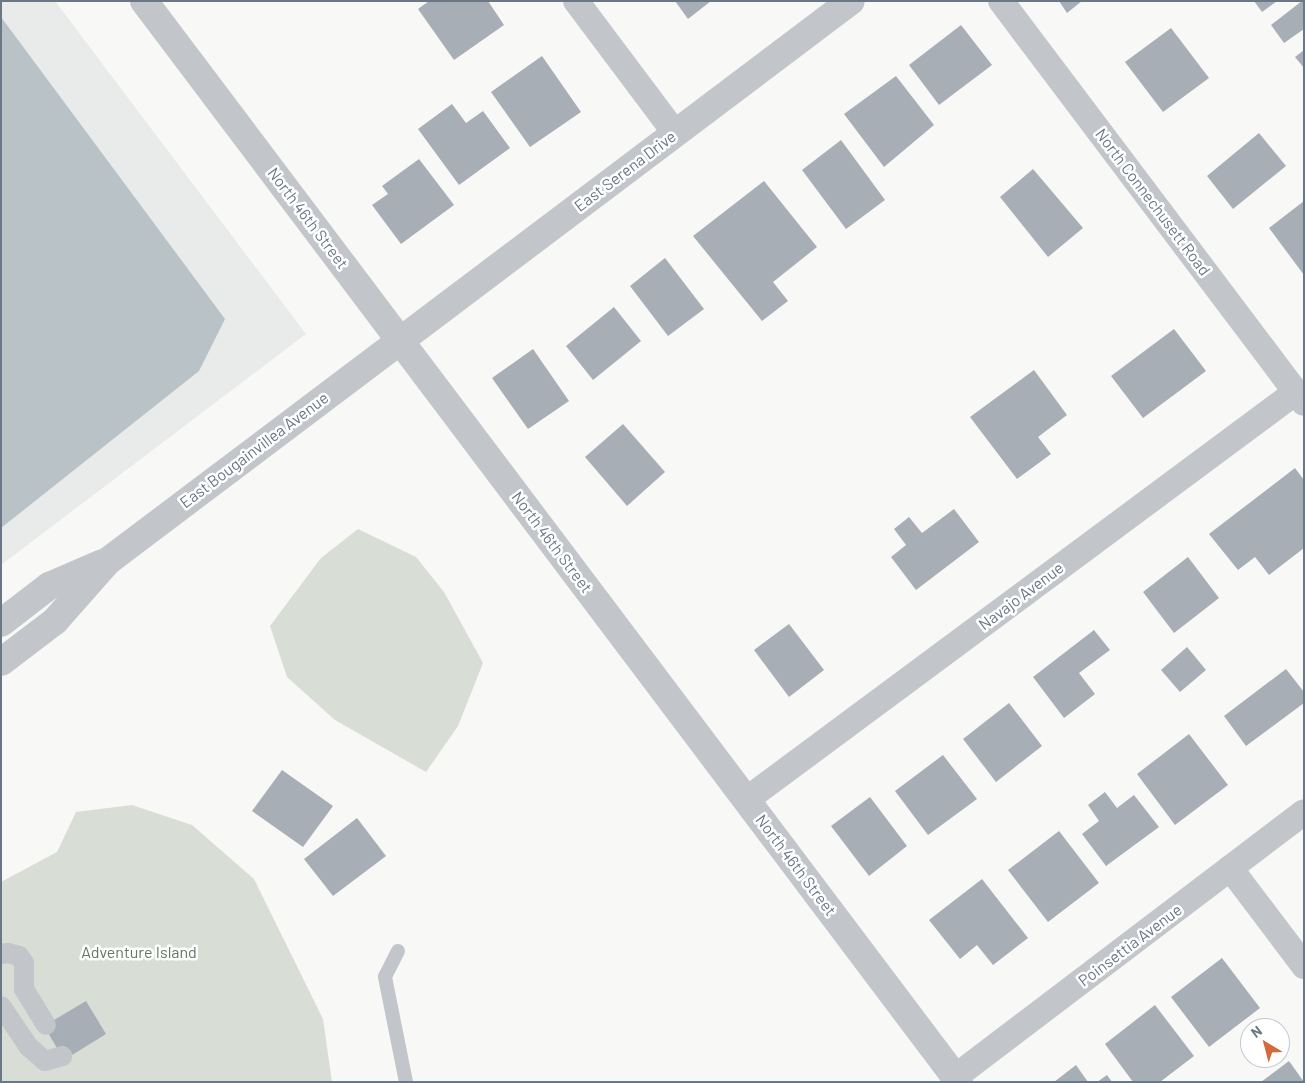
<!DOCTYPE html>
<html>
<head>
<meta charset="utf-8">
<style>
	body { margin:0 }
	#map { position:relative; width:1305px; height:1083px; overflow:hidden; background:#f8f8f6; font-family:Barlow,sans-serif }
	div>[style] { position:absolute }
	.built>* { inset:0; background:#e9eaea }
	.green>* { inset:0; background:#d8ddd6 }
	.water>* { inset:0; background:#b9c2c7 }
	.building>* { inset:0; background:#a8aeb5 }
	.service>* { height:14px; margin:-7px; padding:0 7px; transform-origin:7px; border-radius:7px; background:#c2c5c9 }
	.pedestrian>* { height:20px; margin:-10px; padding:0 10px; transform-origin:10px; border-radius:10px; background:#c2c5c9 }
	.minor>* { height:26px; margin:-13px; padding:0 13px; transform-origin:13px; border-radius:13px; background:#c2c5c9 }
	.tertiary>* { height:28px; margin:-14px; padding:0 14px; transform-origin:14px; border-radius:14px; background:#c2c5c9 }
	span { translate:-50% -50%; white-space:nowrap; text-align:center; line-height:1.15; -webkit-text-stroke:5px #fff; paint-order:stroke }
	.street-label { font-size:16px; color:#6a7784 }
	.park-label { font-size:16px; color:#667765 }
	.frame { position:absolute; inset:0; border:2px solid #6a7784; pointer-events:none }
	.north { position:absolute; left:1240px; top:1018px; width:50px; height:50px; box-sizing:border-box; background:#fff; border:1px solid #c3c9ce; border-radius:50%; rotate:323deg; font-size:14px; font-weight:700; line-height:20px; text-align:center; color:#6a7784 }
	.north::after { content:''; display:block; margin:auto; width:18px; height:22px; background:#d3693c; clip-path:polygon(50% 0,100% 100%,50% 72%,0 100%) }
</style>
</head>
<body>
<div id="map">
	<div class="built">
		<i style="clip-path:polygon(1px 1px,55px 1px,306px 334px,1px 565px)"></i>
	</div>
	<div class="green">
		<i style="clip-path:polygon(358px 529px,416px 557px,444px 592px,483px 663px,458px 726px,426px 772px,335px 720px,287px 677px,270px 626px,321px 558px)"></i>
		<i style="clip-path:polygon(132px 805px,192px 825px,254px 879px,323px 1019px,332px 1082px,1px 1082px,1px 882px,57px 852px,76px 812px)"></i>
	</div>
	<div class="water">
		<i style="clip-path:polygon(1px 17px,225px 319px,199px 371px,1px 528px)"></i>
	</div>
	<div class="building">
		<i style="clip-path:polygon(429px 1px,488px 1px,504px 25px,454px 60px,418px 9px)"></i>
		<i style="clip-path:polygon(675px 1px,711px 1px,688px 19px)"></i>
		<i style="clip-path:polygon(1059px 1px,1082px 1px,1067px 13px)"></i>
		<i style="clip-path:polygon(1254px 1px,1277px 1px,1262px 12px)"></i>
		<i style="clip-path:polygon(1302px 1px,1304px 1px,1304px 29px,1284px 43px,1271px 25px)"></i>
		<i style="clip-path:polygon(961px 25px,992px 65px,939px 105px,909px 65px)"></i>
		<i style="clip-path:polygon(1171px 28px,1209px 78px,1163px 112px,1125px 62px)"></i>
		<i style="clip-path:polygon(1304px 50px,1304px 68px,1295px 57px)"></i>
		<i style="clip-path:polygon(542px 56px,581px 112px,530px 147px,491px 92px)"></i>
		<i style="clip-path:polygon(896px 76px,934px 125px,884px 167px,844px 114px)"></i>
		<i style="clip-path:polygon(452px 104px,466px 123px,483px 111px,510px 148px,459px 185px,418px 129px)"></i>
		<i style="clip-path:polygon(1259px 133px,1286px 166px,1233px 209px,1207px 176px)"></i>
		<i style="clip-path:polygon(841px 140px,885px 200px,846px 229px,802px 170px)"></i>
		<i style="clip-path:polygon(419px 159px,454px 205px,401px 244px,372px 205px,388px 194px,382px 186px)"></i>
		<i style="clip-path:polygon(1033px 169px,1083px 228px,1048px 257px,1000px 197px)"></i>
		<i style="clip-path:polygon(764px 181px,817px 247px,773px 282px,788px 301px,762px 321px,693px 236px)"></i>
		<i style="clip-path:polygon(1304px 201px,1304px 275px,1269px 228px)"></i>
		<i style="clip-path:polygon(665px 258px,704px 309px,668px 336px,630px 286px)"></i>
		<i style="clip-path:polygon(614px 307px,641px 341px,593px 380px,566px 346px)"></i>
		<i style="clip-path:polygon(1174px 329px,1206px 371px,1143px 418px,1111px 376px)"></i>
		<i style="clip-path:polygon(533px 349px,569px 401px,528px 429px,492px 378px)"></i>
		<i style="clip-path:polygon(1034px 370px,1067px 415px,1038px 437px,1051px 454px,1017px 479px,970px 417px)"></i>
		<i style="clip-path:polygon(623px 424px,665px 472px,627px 506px,585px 457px)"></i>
		<i style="clip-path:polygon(1295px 468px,1304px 480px,1304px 548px,1269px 575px,1255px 557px,1238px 570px,1209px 534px)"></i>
		<i style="clip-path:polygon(954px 509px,979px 542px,916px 590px,891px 557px,906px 545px,894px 529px,909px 517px,922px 533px)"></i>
		<i style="clip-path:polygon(1188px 557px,1219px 598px,1174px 633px,1143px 592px)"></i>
		<i style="clip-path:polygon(789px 624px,824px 670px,789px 697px,754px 650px)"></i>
		<i style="clip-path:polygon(1094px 630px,1110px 650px,1079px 673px,1095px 694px,1064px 718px,1033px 677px)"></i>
		<i style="clip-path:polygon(1187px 647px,1206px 670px,1180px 692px,1161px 670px)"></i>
		<i style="clip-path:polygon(1286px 669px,1304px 692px,1304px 703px,1246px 746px,1224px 716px)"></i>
		<i style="clip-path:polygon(1009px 703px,1042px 746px,996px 782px,963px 739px)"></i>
		<i style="clip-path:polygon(1189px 734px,1228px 785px,1175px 825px,1137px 774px)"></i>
		<i style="clip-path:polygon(943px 755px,977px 799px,928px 835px,895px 791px)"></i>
		<i style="clip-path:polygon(282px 770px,333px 806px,303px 847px,252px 811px)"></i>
		<i style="clip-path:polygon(1105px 792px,1117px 808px,1134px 795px,1159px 827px,1106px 866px,1082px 834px,1099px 821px,1088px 805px)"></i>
		<i style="clip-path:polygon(870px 797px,907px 846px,869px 876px,831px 826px)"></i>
		<i style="clip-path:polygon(357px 818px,386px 856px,333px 896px,304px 859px)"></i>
		<i style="clip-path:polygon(1059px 831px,1099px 883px,1048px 922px,1008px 870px)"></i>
		<i style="clip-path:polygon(982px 879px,1028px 938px,993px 965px,977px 945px,960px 959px,929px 920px)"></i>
		<i style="clip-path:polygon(1222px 958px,1260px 1008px,1209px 1047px,1171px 997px)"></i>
		<i style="clip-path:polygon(86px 1001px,106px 1034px,64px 1060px,44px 1026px)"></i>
		<i style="clip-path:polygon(1155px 1005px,1194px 1056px,1160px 1082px,1133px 1082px,1105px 1044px)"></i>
		<i style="clip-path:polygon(1289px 1061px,1304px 1082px,1261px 1082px)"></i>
		<i style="clip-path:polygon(1076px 1065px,1088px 1082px,1054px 1082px)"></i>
		<i style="clip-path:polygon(1107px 1075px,1112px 1082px,1097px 1082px)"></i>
	</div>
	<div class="service">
		<i style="left:398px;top:951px;width:29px;rotate:117deg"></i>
		<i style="left:385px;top:977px;width:107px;rotate:78.7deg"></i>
	</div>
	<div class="pedestrian">
		<i style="left:1px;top:954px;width:7px;rotate:-8deg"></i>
		<i style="left:8px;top:953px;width:11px;rotate:15deg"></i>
		<i style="left:19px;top:956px;width:9px;rotate:54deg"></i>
		<i style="left:24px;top:963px;width:26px;rotate:90deg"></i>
		<i style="left:24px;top:989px;width:42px;rotate:58.6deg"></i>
		<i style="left:1px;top:1006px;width:50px;rotate:55.7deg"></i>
		<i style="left:29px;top:1047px;width:21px;rotate:41deg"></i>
		<i style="left:45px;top:1061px;width:18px;rotate:-16deg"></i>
	</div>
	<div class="minor">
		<i style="left:576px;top:1px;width:165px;rotate:53.1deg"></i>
		<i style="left:1001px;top:1px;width:503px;rotate:52.99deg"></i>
		<i style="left:746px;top:800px;width:685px;rotate:-36.57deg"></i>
		<i style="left:1230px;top:868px;width:123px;rotate:52.9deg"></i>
		<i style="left:955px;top:1077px;width:438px;rotate:-37.2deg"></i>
	</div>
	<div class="tertiary">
		<i style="left:144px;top:1px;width:1354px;rotate:52.99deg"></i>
		<i style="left:1px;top:623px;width:61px;rotate:-37.6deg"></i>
		<i style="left:49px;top:586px;width:56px;rotate:-23.3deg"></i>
		<i style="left:1px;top:662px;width:68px;rotate:-37.2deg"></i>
		<i style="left:55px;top:621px;width:80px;rotate:-48.5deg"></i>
		<i style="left:108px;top:561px;width:930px;rotate:-37.01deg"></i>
	</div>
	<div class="street-label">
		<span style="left:625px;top:171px;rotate:-37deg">East Serena Drive</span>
		<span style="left:1153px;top:202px;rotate:53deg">North Connechusett Road</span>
		<span style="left:308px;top:218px;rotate:53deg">North 46th Street</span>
		<span style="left:254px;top:450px;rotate:-37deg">East Bougainvillea Avenue</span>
		<span style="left:552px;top:542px;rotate:53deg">North 46th Street</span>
		<span style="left:1021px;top:596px;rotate:-37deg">Navajo Avenue</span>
		<span style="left:796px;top:865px;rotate:53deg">North 46th Street</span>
		<span style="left:1130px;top:945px;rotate:-37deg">Poinsettia Avenue</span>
	</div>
	<div class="park-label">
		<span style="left:139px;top:952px">Adventure Island</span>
	</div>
	<div class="frame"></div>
	<div class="north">N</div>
</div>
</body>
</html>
